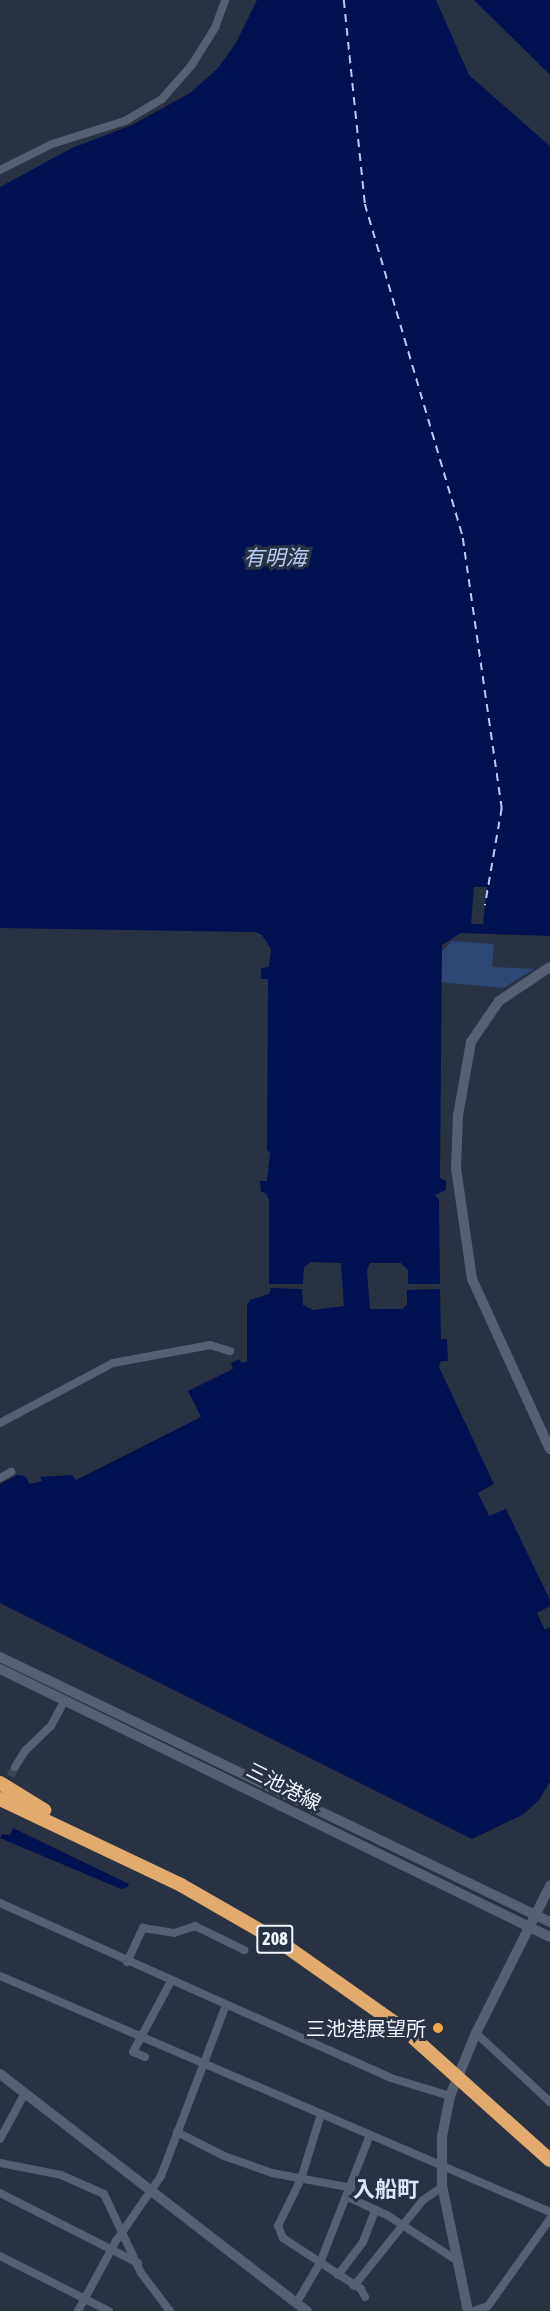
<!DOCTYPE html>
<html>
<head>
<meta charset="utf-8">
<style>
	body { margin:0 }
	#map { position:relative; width:550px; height:2311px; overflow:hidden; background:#293242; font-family:"Asap Condensed","Noto Sans JP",sans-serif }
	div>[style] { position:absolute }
	.green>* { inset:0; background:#2e4676 }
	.water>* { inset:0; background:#001152 }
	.pier>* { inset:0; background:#293242 }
	.ferry>* { height:1.5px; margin-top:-0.75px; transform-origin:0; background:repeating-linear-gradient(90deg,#b8ccf4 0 8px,transparent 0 14px) }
	.street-tunnel>* { height:8px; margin-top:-4px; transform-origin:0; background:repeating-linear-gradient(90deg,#3d4655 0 8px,transparent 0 12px) }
	.street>* { height:8px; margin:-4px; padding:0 4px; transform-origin:4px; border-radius:4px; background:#576072 }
	.secondary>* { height:10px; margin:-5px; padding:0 5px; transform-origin:5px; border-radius:5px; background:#576072 }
	.highway>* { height:14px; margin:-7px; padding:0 7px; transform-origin:7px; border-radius:7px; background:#e2aa6d }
	.dots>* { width:16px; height:16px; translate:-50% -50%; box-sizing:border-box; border:3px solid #293242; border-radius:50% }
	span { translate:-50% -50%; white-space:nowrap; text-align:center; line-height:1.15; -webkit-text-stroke:6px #293242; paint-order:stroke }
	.shield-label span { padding:2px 4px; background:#293242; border:2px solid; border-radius:4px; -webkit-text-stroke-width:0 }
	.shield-label { font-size:18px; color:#f1f5fe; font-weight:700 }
	.street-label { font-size:20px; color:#f1f5fe }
	.poi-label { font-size:20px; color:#f1f5fe }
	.right { translate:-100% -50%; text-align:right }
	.water-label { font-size:21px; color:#b8ccf4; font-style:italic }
	.quarter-label { font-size:22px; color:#dae5fa; font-weight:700 }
</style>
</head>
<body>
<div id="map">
	<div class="green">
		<i style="clip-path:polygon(452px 941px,494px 944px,492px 967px,534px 969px,503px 988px,439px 982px,441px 952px)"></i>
	</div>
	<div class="water">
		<i style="clip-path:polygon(257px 0,436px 0,469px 75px,550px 146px,550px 936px,461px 933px,442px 945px,440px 1178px,446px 1181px,446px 1190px,435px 1195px,439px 1200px,440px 1284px,408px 1284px,408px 1270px,401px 1263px,370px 1263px,367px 1270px,370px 1309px,402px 1309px,407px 1305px,407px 1290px,440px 1289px,441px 1339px,447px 1339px,448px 1361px,441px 1361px,439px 1367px,494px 1484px,478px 1493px,489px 1516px,506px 1509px,550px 1600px,550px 1606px,537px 1613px,545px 1630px,550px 1627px,550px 1781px,540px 1799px,524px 1814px,472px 1839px,0 1603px,0 1484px,17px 1475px,25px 1476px,30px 1484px,42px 1481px,40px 1477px,72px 1475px,76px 1480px,201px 1417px,188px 1391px,233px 1369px,231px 1363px,239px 1359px,242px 1363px,247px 1361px,247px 1305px,250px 1300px,269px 1294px,271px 1288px,302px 1289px,303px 1305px,313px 1310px,344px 1306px,341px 1263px,311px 1262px,304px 1267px,303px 1284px,269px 1284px,269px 1200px,266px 1193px,261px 1192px,260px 1181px,267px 1181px,270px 1152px,267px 1151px,268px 979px,261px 979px,261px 968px,269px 967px,271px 949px,262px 935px,255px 932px,0 928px,0 187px,72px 148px,132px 125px,190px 93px,218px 68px,236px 43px)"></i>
		<i style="clip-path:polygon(474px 0,550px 0,550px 75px,543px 68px)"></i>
		<i style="clip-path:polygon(13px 1828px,129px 1884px,128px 1887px,121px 1889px,0 1838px,2px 1834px,10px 1835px)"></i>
	</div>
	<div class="pier">
		<i style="clip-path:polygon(474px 887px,487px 887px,483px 924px,471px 924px)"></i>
	</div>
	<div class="ferry">
		<i style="left:344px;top:0;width:205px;rotate:84.1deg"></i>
		<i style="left:365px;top:204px;width:348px;rotate:73.6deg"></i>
		<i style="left:463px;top:538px;width:273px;rotate:81.8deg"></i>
		<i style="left:502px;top:808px;width:99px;rotate:99.8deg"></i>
	</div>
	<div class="street-tunnel">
		<i style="left:5px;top:1787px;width:22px;rotate:-63deg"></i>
	</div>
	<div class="street">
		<i style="left:0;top:170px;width:58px;rotate:-26.6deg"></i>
		<i style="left:52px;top:144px;width:77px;rotate:-17.5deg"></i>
		<i style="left:125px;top:121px;width:43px;rotate:-30.7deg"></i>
		<i style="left:162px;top:99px;width:44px;rotate:-48.7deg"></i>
		<i style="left:191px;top:66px;width:45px;rotate:-57.7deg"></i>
		<i style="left:215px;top:28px;width:30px;rotate:-70deg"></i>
		<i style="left:0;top:1423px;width:128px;rotate:-28deg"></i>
		<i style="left:113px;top:1363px;width:99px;rotate:-10.5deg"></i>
		<i style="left:210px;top:1345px;width:21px;rotate:17deg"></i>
		<i style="left:0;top:1478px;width:13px;rotate:-29deg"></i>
		<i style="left:15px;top:1767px;width:19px;rotate:-58deg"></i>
		<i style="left:25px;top:1751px;width:36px;rotate:-44deg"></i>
		<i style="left:51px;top:1726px;width:30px;rotate:-62deg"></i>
		<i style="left:0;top:1903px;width:428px;rotate:24.1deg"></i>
		<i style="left:391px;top:2078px;width:62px;rotate:17deg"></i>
		<i style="left:127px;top:1962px;width:38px;rotate:-65deg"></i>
		<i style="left:143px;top:1928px;width:31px;rotate:9deg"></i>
		<i style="left:174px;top:1933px;width:22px;rotate:-18deg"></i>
		<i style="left:195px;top:1926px;width:55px;rotate:26.1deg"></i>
		<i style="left:0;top:1976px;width:598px;rotate:23.22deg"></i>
		<i style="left:476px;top:2033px;width:101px;rotate:43deg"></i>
		<i style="left:145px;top:2057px;width:13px;rotate:-157deg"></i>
		<i style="left:133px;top:2052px;width:81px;rotate:-61.8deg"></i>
		<i style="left:321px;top:2114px;width:68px;rotate:107.1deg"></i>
		<i style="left:301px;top:2179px;width:52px;rotate:116.1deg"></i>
		<i style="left:278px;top:2226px;width:13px;rotate:67deg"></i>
		<i style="left:283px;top:2238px;width:93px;rotate:33.2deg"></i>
		<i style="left:361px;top:2289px;width:9px;rotate:63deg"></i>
		<i style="left:177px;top:2132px;width:53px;rotate:27.1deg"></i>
		<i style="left:224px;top:2156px;width:51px;rotate:19.5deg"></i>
		<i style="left:272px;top:2173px;width:81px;rotate:10.6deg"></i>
		<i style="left:0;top:2139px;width:52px;rotate:-61.5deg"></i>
		<i style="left:0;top:2163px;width:62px;rotate:11.1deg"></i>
		<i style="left:61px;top:2175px;width:47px;rotate:23.8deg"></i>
		<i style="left:104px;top:2194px;width:87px;rotate:64.9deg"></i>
		<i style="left:141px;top:2273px;width:48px;rotate:52.7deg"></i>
		<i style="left:0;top:2193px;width:155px;rotate:26.9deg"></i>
		<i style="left:348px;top:2197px;width:43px;rotate:24.8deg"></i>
		<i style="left:387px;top:2215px;width:86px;rotate:33.1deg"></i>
		<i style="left:0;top:2256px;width:122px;rotate:26.8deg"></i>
		<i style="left:338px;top:2275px;width:41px;rotate:-52.9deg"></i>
		<i style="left:363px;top:2242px;width:34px;rotate:-69deg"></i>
		<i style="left:354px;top:2286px;width:110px;rotate:-51.3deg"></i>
		<i style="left:423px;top:2200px;width:23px;rotate:-34deg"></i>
		<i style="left:297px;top:2302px;width:45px;rotate:-59.5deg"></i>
		<i style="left:320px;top:2263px;width:137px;rotate:-68.7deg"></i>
		<i style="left:78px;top:2311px;width:80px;rotate:-61.5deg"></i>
		<i style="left:116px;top:2241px;width:79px;rotate:-55.3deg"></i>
		<i style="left:161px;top:2176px;width:183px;rotate:-69.2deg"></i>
		<i style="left:474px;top:2311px;width:15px;rotate:-20deg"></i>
		<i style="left:488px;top:2306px;width:107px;rotate:-54.5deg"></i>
	</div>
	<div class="secondary">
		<i style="left:550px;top:967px;width:61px;rotate:146.3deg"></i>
		<i style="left:499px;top:1001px;width:50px;rotate:124.3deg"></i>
		<i style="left:471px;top:1042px;width:75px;rotate:100deg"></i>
		<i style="left:458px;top:1116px;width:52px;rotate:92.2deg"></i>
		<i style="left:456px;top:1168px;width:112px;rotate:81.8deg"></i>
		<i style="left:472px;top:1279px;width:187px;rotate:65.4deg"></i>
		<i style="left:0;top:1657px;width:611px;rotate:25.73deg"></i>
		<i style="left:0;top:1669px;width:612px;rotate:25.98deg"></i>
		<i style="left:0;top:2074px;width:388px;rotate:37.7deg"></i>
		<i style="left:468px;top:2311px;width:129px;rotate:-101.7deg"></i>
		<i style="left:442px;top:2185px;width:48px;rotate:-90deg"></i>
		<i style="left:442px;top:2137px;width:42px;rotate:-79deg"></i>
		<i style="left:450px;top:2096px;width:68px;rotate:-67.6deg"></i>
		<i style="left:476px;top:2033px;width:165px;rotate:-63.3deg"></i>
	</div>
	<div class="highway">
		<i style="left:0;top:1783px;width:52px;rotate:31.5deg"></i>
		<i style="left:0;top:1799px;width:200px;rotate:25.4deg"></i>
		<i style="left:181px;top:1885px;width:114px;rotate:29.9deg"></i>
		<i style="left:280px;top:1942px;width:154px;rotate:35.2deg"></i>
		<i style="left:406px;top:2031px;width:193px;rotate:41.9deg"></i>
	</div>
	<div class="dots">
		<i style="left:438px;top:2028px;background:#f4a443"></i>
	</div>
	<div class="shield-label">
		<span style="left:275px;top:1939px">208</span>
	</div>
	<div class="street-label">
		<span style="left:284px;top:1786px;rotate:27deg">三池港線</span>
	</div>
	<div class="poi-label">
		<span class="right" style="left:426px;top:2028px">三池港展望所</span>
	</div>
	<div class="water-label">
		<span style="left:275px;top:557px">有明海</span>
	</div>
	<div class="quarter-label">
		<span style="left:386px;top:2190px">入船町</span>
	</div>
</div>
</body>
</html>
